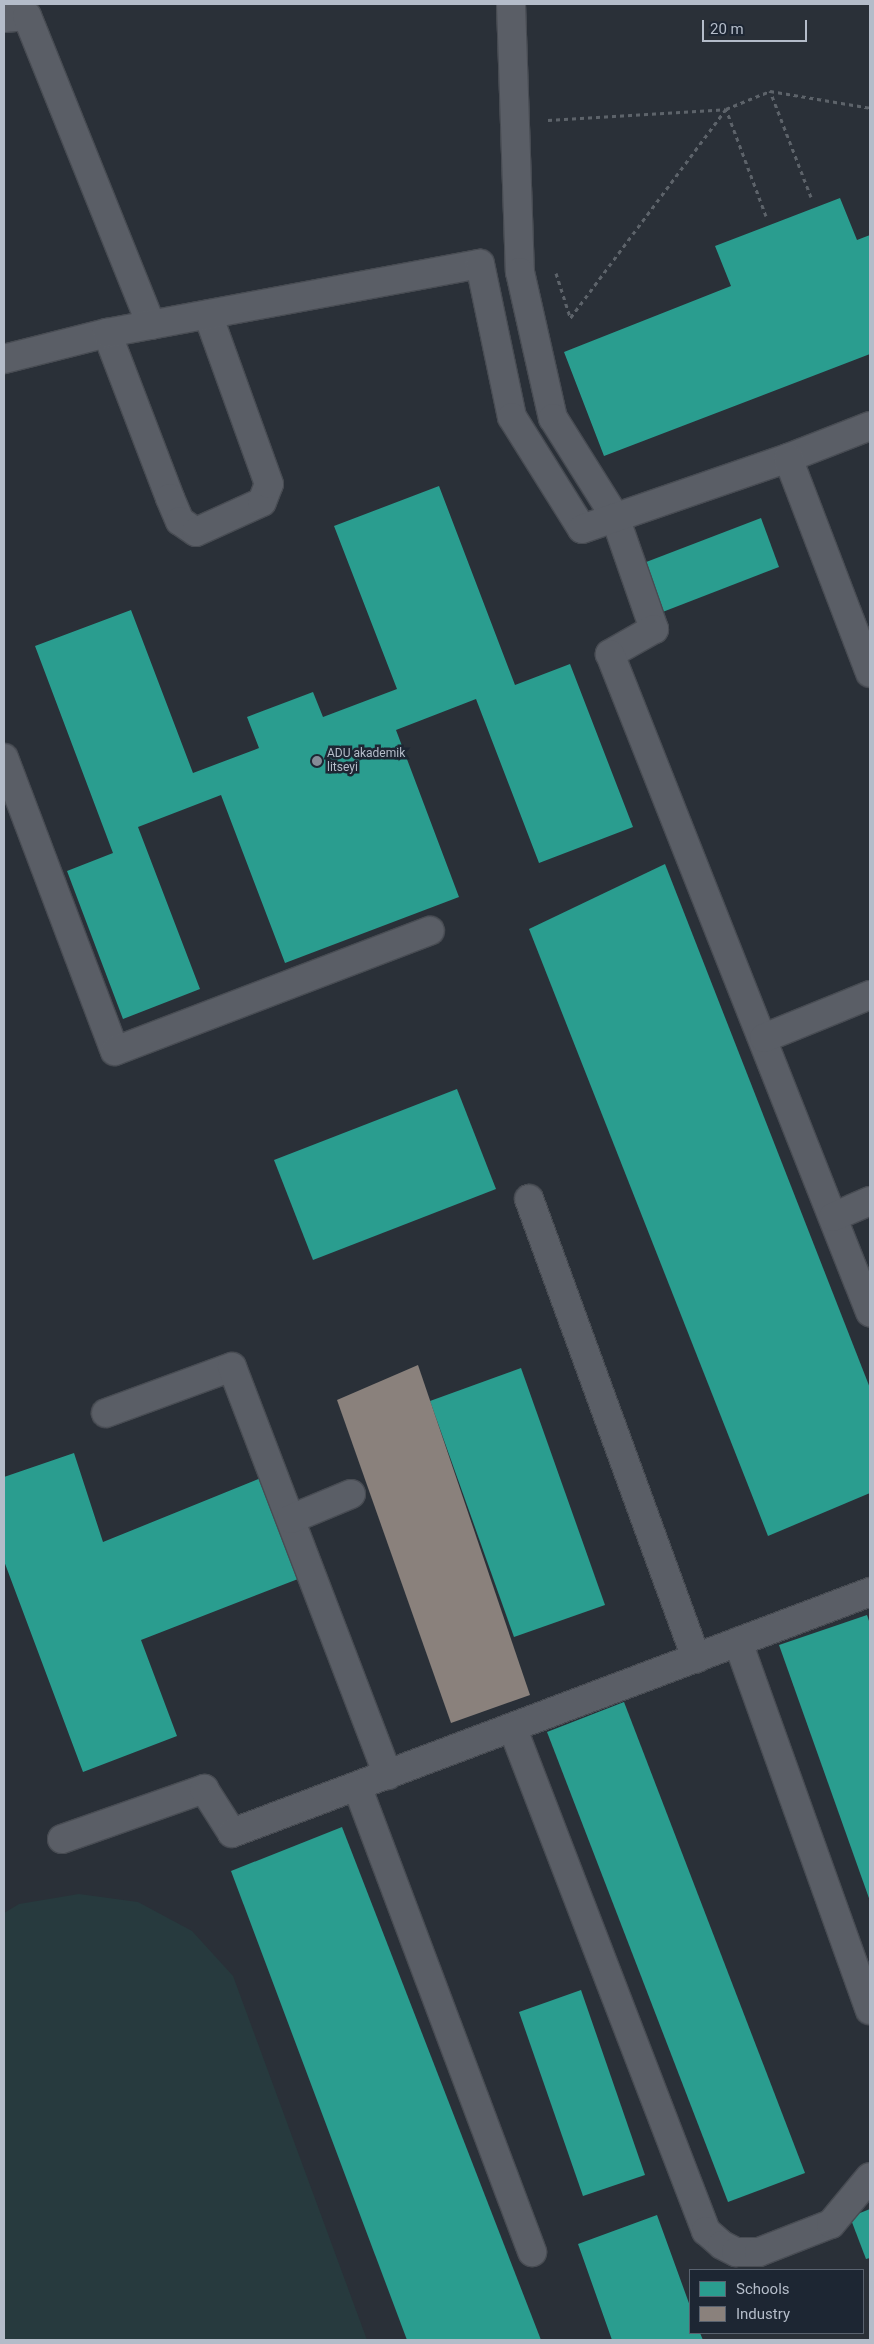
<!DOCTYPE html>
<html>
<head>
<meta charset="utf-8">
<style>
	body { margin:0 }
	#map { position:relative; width:874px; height:2344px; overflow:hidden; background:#2a3038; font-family:Roboto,sans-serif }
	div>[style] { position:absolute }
	.green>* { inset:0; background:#273a3e }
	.schools>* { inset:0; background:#2a9d8f }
	.industry>* { inset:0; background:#8a817c }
	.path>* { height:3px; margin-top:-1.5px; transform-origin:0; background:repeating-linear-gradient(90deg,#5d636a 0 4px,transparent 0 8px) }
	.roads { filter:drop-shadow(1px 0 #484c53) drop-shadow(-1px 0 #484c53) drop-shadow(0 1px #484c53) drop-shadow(0 -1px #484c53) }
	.minor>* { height:28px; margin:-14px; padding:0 14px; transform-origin:14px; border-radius:14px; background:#5a5e66 }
	.dots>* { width:14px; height:14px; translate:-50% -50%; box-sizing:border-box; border:2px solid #1d2633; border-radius:50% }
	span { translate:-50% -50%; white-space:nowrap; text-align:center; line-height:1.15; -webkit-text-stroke:5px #1d2633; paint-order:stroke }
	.poi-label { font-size:12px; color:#b4bcc9 }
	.left { translate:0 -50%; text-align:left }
	.frame { position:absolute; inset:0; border:5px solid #b4bcc9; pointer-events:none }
	.legend { position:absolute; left:689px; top:2269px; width:175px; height:65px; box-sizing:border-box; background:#1d2633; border:1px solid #59626f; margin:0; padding:6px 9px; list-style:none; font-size:15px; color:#b4bcc9 }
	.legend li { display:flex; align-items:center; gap:10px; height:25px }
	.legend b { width:25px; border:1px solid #59626f }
	.scale { position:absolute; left:702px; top:20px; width:105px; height:22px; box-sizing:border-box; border:2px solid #b4bcc9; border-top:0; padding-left:6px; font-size:15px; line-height:18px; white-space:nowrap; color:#b4bcc9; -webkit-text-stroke:4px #1d2633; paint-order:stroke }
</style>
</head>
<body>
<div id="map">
	<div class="green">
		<i style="clip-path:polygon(79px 1894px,138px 1902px,192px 1931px,233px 1976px,367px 2340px,4px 2340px,4px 1913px,19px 1904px)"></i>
	</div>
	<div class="schools">
		<i style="clip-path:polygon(840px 198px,857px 240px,870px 235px,870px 354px,604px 456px,564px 352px,731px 286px,715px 246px)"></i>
		<i style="clip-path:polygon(439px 486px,515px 685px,570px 664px,633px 827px,539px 863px,476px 699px,396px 730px,459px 897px,285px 963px,221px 795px,138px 827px,200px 989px,123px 1019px,67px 871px,113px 853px,35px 646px,131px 610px,193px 773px,259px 748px,247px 717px,313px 692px,323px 717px,397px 689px,334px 526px)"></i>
		<i style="clip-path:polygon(761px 518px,779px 567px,660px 613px,641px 564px)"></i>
		<i style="clip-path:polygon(665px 864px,870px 1388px,870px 1493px,768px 1536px,529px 929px)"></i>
		<i style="clip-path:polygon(457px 1089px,496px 1189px,313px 1260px,274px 1160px)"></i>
		<i style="clip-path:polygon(521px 1368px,605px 1605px,514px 1637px,430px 1401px)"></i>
		<i style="clip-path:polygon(74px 1453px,103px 1542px,261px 1478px,298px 1579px,141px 1640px,177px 1736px,83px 1772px,4px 1561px,4px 1477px)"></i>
		<i style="clip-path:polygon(867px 1615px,870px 1624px,870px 1901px,779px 1645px)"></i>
		<i style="clip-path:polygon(624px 1702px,805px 2173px,728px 2202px,547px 1732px)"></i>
		<i style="clip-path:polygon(342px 1827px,541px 2340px,407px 2340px,231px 1871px)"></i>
		<i style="clip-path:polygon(581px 1990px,645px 2175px,583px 2196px,519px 2012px)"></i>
		<i style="clip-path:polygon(870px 2209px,870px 2258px,866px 2259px,850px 2217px)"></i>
		<i style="clip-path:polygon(657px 2215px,690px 2306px,690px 2333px,700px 2333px,703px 2340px,612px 2340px,578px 2244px)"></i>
	</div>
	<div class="industry">
		<i style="clip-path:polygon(418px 1365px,530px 1695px,451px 1723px,337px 1400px)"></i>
	</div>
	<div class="path">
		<i style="left:548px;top:120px;width:178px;rotate:-3.5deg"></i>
		<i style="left:726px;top:109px;width:261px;rotate:126.7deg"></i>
		<i style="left:811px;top:197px;width:114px;rotate:-111.1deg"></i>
		<i style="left:770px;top:91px;width:101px;rotate:9.6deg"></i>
		<i style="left:766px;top:216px;width:114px;rotate:-110.5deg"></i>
		<i style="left:726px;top:109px;width:48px;rotate:-22.2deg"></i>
		<i style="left:556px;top:273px;width:46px;rotate:72.3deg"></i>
	</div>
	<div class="roads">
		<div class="minor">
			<i style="left:511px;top:4px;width:268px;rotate:88.1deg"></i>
			<i style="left:520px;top:272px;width:150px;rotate:77.3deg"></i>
			<i style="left:553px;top:418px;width:117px;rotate:57.9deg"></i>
			<i style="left:615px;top:517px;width:119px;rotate:70.8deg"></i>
			<i style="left:654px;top:629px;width:51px;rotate:150.4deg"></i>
			<i style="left:610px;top:654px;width:708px;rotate:68.44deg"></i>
			<i style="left:4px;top:18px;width:23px;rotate:-5deg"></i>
			<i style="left:27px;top:16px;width:333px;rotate:68.1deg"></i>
			<i style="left:107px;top:333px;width:177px;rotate:69.1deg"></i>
			<i style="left:170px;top:498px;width:25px;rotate:67deg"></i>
			<i style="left:180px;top:521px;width:19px;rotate:35deg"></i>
			<i style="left:196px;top:532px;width:72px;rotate:-24.4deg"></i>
			<i style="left:262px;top:502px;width:19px;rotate:-69deg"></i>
			<i style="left:269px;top:484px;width:180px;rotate:-109.8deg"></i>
			<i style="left:4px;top:359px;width:106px;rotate:-14.2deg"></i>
			<i style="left:107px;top:333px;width:379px;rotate:-10.5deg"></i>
			<i style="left:480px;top:264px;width:156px;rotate:78.2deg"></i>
			<i style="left:512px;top:417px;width:132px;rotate:58deg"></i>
			<i style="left:582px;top:529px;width:218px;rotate:-19deg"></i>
			<i style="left:788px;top:458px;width:88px;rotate:-21.3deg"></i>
			<i style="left:788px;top:458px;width:230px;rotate:69.1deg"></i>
			<i style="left:4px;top:758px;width:313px;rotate:69.3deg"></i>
			<i style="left:115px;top:1051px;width:337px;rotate:-20.9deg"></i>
			<i style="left:764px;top:1038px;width:114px;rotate:-22.1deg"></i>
			<i style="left:529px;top:1199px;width:489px;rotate:70deg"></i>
			<i style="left:833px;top:1217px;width:40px;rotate:-23.4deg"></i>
			<i style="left:106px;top:1413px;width:134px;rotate:-20.1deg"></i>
			<i style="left:232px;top:1367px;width:437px;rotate:69.1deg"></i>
			<i style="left:291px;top:1519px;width:65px;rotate:-22.6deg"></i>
			<i style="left:738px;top:1642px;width:391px;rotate:70.3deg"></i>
			<i style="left:513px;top:1729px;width:538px;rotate:68.97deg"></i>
			<i style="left:706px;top:2231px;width:21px;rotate:41deg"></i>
			<i style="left:722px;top:2245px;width:16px;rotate:27deg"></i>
			<i style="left:736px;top:2252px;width:23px"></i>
			<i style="left:759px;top:2252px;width:77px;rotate:-21.3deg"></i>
			<i style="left:831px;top:2224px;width:61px;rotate:-50.3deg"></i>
			<i style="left:357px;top:1786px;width:498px;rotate:69.4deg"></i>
			<i style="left:62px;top:1839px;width:151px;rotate:-19.4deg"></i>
			<i style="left:204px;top:1789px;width:52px;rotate:57.5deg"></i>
			<i style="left:232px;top:1833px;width:682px;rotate:-20.69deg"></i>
		</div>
	</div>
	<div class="dots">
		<i style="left:317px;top:761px;background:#848b96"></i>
	</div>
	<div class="poi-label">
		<span class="left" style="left:327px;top:761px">ADU akademik<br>litseyi</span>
	</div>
	<div class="frame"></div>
	<ul class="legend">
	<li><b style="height:14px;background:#2a9d8f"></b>Schools</li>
	<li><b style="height:14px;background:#8a817c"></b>Industry</li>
	</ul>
	<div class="scale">20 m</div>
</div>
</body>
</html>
